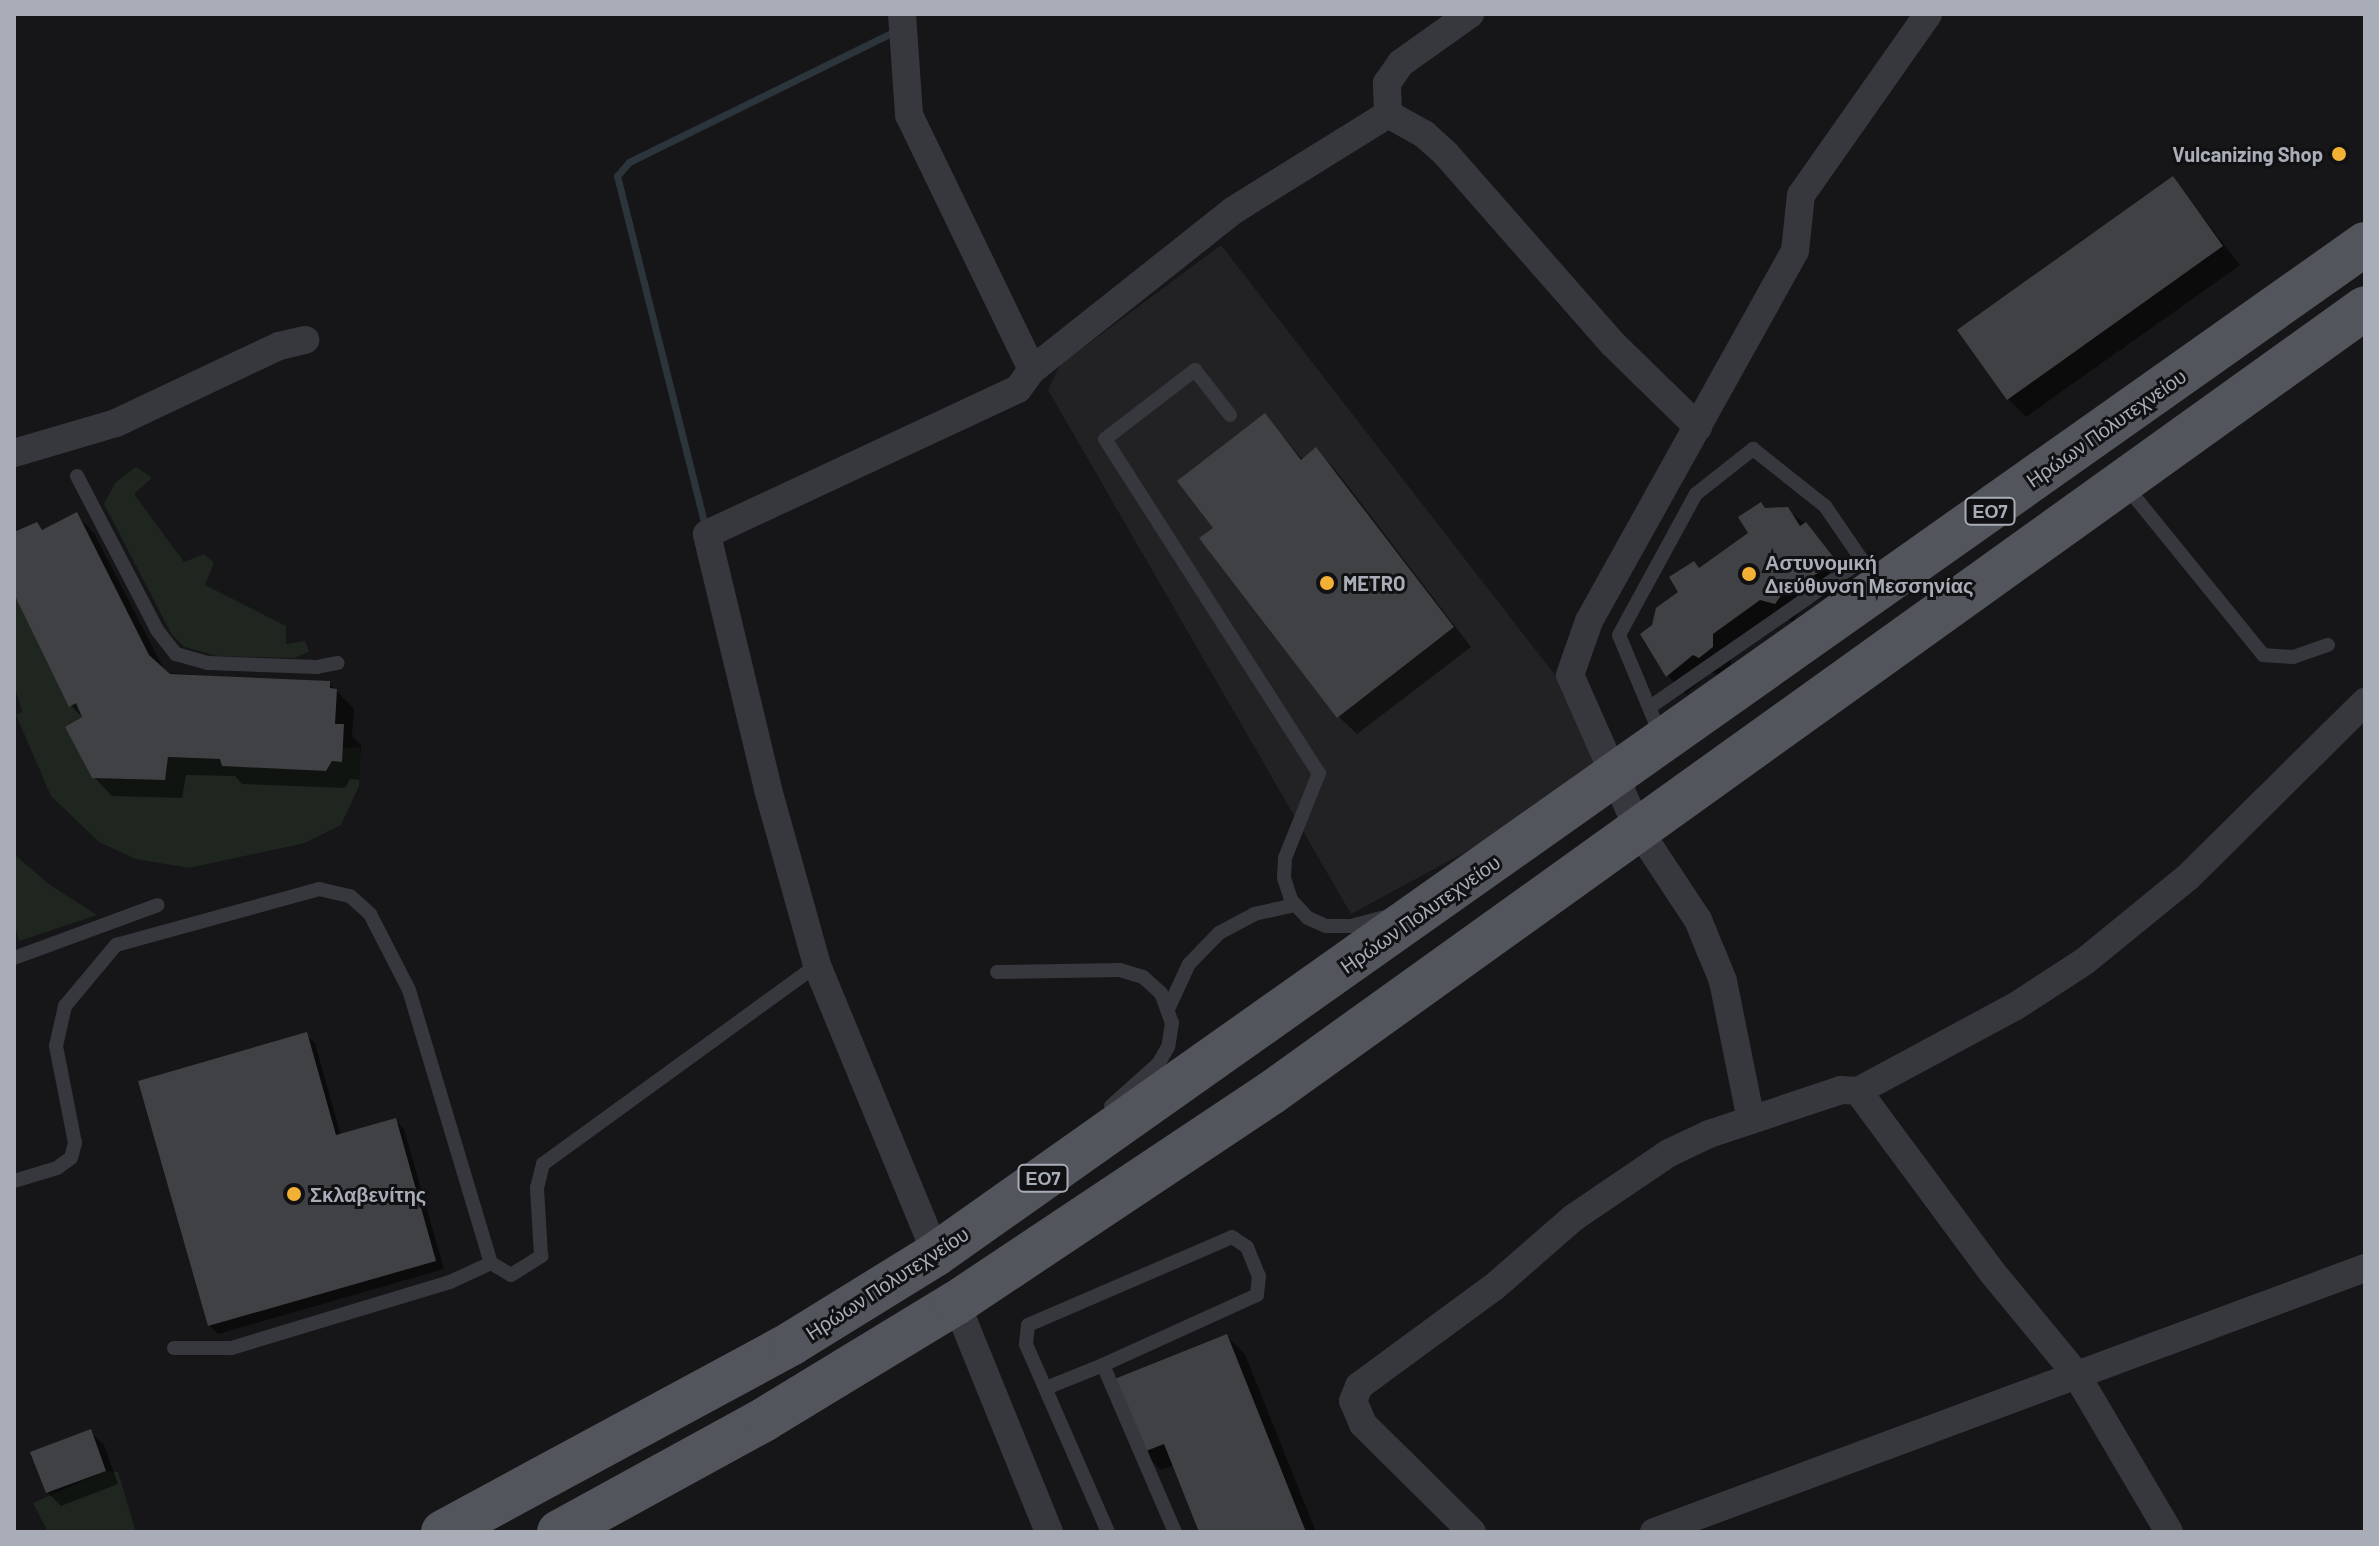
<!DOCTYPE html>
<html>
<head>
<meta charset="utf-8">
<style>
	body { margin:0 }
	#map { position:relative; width:2379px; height:1546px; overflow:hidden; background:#161618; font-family:Barlow,sans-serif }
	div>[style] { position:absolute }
	.built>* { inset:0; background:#222225 }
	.green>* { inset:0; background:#1e261f }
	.shadow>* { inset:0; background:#0007 }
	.stream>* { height:7px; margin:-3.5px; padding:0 3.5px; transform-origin:3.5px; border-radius:3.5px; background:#2c353c }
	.building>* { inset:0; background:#404145 }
	.lane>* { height:14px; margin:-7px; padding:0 7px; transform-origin:7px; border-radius:7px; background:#37383d }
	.street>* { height:28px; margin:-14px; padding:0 14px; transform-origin:14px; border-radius:14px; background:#37383d }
	.primary>* { height:44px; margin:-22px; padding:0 22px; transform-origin:22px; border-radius:22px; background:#53555c }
	.dots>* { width:22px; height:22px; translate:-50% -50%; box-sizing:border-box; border:4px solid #111113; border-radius:50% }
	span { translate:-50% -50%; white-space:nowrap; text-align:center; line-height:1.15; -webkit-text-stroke:6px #111113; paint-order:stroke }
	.shield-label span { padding:2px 6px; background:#111113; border:2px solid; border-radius:6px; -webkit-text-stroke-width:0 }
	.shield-label { font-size:18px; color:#a8adb8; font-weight:700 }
	.poi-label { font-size:20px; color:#a8adb8; font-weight:700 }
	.right { translate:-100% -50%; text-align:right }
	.left { translate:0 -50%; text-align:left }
	.street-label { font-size:20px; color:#a8adb8 }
	.frame { position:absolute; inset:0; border:16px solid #a8adb8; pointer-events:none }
</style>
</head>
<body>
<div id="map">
	<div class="built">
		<i style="clip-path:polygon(1221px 245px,1562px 684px,1599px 763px,1482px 843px,1351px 914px,1048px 390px,1060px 365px)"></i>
	</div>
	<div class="green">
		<i style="clip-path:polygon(136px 467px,152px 478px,134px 494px,184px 562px,204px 554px,214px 563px,205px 585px,286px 626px,286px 644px,305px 641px,309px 652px,294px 658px,217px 656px,185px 647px,172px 635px,104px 504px,115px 483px)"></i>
		<i style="clip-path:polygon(14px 594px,70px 706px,76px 703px,82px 717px,65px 727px,92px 778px,164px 780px,168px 757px,220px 759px,222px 766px,326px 771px,332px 761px,342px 762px,342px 748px,360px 747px,359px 786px,341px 825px,305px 843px,189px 868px,136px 859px,99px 842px,51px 796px,16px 715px,22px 711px,14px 685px)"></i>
		<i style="clip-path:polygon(14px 854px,50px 885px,97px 915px,19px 941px,14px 923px)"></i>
		<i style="clip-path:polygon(106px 1471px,118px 1472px,136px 1532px,48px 1532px,33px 1503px)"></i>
	</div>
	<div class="shadow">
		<i style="clip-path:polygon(2173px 179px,2240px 265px,2026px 417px,2008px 399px)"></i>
		<i style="clip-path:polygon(1265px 416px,1303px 460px,1316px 450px,1334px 468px,1471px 647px,1357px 734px,1338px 716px,1216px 528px)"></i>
		<i style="clip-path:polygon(1766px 510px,1787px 510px,1806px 524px,1854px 582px,1803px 608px,1793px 621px,1779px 618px,1731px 653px,1731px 665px,1718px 675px,1712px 672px,1686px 694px,1668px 676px,1643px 635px,1700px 570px,1751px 534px)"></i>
		<i style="clip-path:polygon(76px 515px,94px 533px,166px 673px,329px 683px,354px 709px,352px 736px,361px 745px,359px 780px,350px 779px,345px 788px,242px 784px,235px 776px,186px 775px,182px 798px,112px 796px,94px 777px,84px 719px,71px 706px,14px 589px,14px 534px,36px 524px,44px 532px)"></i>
		<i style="clip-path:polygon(306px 1035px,315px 1043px,341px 1136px,395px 1120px,404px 1129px,444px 1269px,218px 1334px,209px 1325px)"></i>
		<i style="clip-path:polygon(1226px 1336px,1245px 1354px,1316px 1532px,1201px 1532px,1174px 1465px,1161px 1470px,1143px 1452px)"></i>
		<i style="clip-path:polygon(90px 1432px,104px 1445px,118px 1484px,61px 1506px,47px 1492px)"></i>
	</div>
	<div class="stream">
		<i style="left:705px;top:526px;width:361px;rotate:-104.1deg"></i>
		<i style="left:617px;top:176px;width:18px;rotate:-49deg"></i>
		<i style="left:629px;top:162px;width:299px;rotate:-26.2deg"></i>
	</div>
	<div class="building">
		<i style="clip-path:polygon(2173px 176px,2223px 246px,2007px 400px,1957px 330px)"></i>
		<i style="clip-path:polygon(1265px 413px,1301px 460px,1316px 447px,1454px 627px,1337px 718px,1199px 538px,1213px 528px,1177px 481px)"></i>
		<i style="clip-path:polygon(1761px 502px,1765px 508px,1788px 507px,1800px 526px,1806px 522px,1838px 563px,1785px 590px,1775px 604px,1760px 600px,1713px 634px,1713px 647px,1699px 658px,1693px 655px,1666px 677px,1640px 634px,1652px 625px,1656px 608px,1678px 592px,1669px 577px,1694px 561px,1699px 568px,1748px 533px,1738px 517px)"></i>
		<i style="clip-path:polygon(77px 512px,149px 655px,170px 674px,330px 681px,330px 688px,337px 689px,335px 724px,344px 724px,342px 762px,332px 761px,326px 771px,222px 766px,220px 759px,168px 757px,165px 780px,92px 778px,65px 727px,82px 717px,76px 703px,69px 707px,14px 594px,14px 532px,37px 522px,42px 530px)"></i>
		<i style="clip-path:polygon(307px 1032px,336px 1135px,396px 1118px,436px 1261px,208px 1326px,138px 1081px)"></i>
		<i style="clip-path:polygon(1227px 1334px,1306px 1532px,1199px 1532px,1164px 1444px,1141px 1453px,1112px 1380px)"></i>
		<i style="clip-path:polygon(91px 1429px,106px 1471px,46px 1493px,30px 1452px)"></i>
	</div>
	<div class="lane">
		<i style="left:1230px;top:415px;width:57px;rotate:-127.9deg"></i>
		<i style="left:1195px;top:370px;width:113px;rotate:142.5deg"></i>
		<i style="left:1105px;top:439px;width:397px;rotate:57.4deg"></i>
		<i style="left:1319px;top:773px;width:92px;rotate:111.8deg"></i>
		<i style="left:1285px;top:858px;width:20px;rotate:93deg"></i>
		<i style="left:1284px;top:878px;width:23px;rotate:72deg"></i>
		<i style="left:1291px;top:900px;width:25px;rotate:47deg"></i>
		<i style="left:1308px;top:918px;width:20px;rotate:24deg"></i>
		<i style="left:1326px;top:926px;width:25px"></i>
		<i style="left:1351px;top:926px;width:34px;rotate:-15deg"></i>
		<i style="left:77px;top:476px;width:174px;rotate:62.5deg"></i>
		<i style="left:157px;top:630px;width:31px;rotate:52deg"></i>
		<i style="left:176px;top:654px;width:33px;rotate:16deg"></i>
		<i style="left:208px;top:663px;width:109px;rotate:2.1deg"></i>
		<i style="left:317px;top:667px;width:21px;rotate:-11deg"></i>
		<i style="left:2125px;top:485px;width:219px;rotate:50.9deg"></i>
		<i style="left:2263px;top:655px;width:30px;rotate:4deg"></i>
		<i style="left:2293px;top:657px;width:37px;rotate:-19deg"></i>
		<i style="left:1650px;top:707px;width:258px;rotate:-34.7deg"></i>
		<i style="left:1661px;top:736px;width:109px;rotate:-112.6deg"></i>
		<i style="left:1619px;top:635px;width:161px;rotate:-61.4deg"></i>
		<i style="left:1696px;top:494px;width:73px;rotate:-38.3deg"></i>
		<i style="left:1753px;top:449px;width:92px;rotate:38.4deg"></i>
		<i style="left:1825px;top:506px;width:65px;rotate:55.6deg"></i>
		<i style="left:1862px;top:560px;width:27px;rotate:36deg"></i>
		<i style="left:14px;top:958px;width:153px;rotate:-20.2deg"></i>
		<i style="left:997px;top:972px;width:123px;rotate:-0.9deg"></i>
		<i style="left:1120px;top:970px;width:24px;rotate:17deg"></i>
		<i style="left:1143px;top:977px;width:24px;rotate:42deg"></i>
		<i style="left:1161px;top:993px;width:32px;rotate:70deg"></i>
		<i style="left:1172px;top:1023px;width:24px;rotate:99deg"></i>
		<i style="left:1168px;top:1047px;width:20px;rotate:120deg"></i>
		<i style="left:1158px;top:1064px;width:63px;rotate:138.2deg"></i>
		<i style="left:1169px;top:1007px;width:47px;rotate:-65.1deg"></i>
		<i style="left:1189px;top:964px;width:43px;rotate:-45.9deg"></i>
		<i style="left:1219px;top:933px;width:40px;rotate:-28deg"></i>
		<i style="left:1254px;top:914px;width:42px;rotate:-12.4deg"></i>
		<i style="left:14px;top:1181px;width:45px;rotate:-16.8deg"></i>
		<i style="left:57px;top:1168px;width:17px;rotate:-36deg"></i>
		<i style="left:71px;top:1158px;width:16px;rotate:-75deg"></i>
		<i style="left:75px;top:1143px;width:99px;rotate:-101.1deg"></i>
		<i style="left:56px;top:1046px;width:41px;rotate:-77.3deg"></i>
		<i style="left:65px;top:1006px;width:80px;rotate:-50.1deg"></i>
		<i style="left:116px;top:945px;width:211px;rotate:-15.4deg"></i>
		<i style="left:319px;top:889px;width:32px;rotate:13deg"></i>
		<i style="left:350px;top:896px;width:27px;rotate:42deg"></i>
		<i style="left:370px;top:914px;width:85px;rotate:62.8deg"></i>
		<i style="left:409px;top:990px;width:285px;rotate:73.3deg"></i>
		<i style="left:491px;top:1263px;width:45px;rotate:155.1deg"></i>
		<i style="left:450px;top:1282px;width:229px;rotate:163.2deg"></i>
		<i style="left:231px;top:1348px;width:57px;rotate:180deg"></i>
		<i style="left:491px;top:1263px;width:23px;rotate:31deg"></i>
		<i style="left:511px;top:1275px;width:36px;rotate:-32deg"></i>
		<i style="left:541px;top:1256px;width:68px;rotate:-93.4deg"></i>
		<i style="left:537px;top:1188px;width:25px;rotate:-76deg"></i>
		<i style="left:543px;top:1164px;width:339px;rotate:-36deg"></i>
		<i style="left:1046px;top:1388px;width:61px;rotate:-22deg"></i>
		<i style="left:1108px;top:1532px;width:205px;rotate:-113.6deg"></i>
		<i style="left:1026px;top:1344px;width:19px;rotate:-84deg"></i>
		<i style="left:1028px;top:1325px;width:222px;rotate:-23.3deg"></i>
		<i style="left:1232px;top:1237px;width:18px;rotate:34deg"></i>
		<i style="left:1247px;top:1247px;width:31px;rotate:68deg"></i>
		<i style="left:1259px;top:1276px;width:19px;rotate:96deg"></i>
		<i style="left:1257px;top:1295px;width:169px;rotate:155.6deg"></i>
		<i style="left:1103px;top:1365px;width:182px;rotate:66.7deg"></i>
	</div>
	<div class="street">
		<i style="left:902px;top:14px;width:101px;rotate:86deg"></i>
		<i style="left:909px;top:115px;width:283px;rotate:64.2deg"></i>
		<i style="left:1388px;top:114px;width:31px;rotate:-92deg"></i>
		<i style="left:1387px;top:83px;width:24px;rotate:-55deg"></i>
		<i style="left:1401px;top:63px;width:85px;rotate:-35.4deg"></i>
		<i style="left:14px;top:453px;width:106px;rotate:-16.4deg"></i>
		<i style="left:116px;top:423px;width:180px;rotate:-25.3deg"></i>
		<i style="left:279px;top:346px;width:27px;rotate:-13deg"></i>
		<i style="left:1858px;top:1091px;width:225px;rotate:53.5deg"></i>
		<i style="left:1992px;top:1272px;width:132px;rotate:50.5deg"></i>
		<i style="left:2076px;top:1374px;width:183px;rotate:59.5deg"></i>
		<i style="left:1751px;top:1120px;width:142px;rotate:-101.4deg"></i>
		<i style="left:1723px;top:981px;width:31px;rotate:-112deg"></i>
		<i style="left:1711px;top:952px;width:35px;rotate:-112deg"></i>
		<i style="left:1698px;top:920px;width:109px;rotate:-123.4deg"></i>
		<i style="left:1638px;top:829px;width:168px;rotate:-113.8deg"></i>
		<i style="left:1570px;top:675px;width:57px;rotate:-70.6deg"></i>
		<i style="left:1589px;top:621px;width:423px;rotate:-60.9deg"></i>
		<i style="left:1795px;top:251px;width:56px;rotate:-83.9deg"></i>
		<i style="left:1801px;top:195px;width:221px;rotate:-54.9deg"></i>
		<i style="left:936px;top:1254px;width:313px;rotate:-112.4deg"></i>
		<i style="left:817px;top:965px;width:183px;rotate:-105.6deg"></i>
		<i style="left:768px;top:789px;width:262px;rotate:-103.5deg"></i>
		<i style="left:707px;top:534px;width:343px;rotate:-25deg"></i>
		<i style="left:1018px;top:389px;width:24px;rotate:-54deg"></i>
		<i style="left:1032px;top:370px;width:258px;rotate:-38.4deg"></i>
		<i style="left:1234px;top:210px;width:181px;rotate:-31.9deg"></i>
		<i style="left:1388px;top:114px;width:41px;rotate:29.1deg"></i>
		<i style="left:1424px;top:134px;width:30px;rotate:42deg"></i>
		<i style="left:1446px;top:154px;width:253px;rotate:48.7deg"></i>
		<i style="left:1613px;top:344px;width:119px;rotate:44.3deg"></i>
		<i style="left:956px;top:1303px;width:247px;rotate:67.9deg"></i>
		<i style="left:1472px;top:1532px;width:153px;rotate:-135.3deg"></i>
		<i style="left:1363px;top:1424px;width:25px;rotate:-113deg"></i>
		<i style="left:1353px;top:1401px;width:16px;rotate:-68deg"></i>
		<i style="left:1359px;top:1386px;width:167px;rotate:-36.3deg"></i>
		<i style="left:1494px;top:1287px;width:105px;rotate:-41.1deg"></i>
		<i style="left:1573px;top:1218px;width:116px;rotate:-34.1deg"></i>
		<i style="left:1669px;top:1153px;width:44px;rotate:-25.4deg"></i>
		<i style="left:1709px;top:1134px;width:139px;rotate:-18.4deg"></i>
		<i style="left:1841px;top:1090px;width:17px;rotate:3deg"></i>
		<i style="left:1858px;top:1091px;width:179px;rotate:-28.3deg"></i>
		<i style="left:2016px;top:1006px;width:82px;rotate:-33.1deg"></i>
		<i style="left:2085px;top:961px;width:133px;rotate:-39.2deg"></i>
		<i style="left:2188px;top:877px;width:249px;rotate:-44.7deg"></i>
		<i style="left:1654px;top:1532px;width:758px;rotate:-20.37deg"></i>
	</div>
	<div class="primary">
		<i style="left:443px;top:1532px;width:397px;rotate:-28.4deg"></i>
		<i style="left:792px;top:1343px;width:169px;rotate:-31.7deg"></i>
		<i style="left:936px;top:1254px;width:1750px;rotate:-35.25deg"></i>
		<i style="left:559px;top:1532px;width:235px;rotate:-28.7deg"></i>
		<i style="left:765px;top:1419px;width:223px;rotate:-31.3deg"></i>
		<i style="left:956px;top:1303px;width:379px;rotate:-33.7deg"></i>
		<i style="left:1271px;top:1093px;width:1346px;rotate:-35.66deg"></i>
	</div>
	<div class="dots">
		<i style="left:2339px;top:154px;background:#f2b134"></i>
		<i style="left:1749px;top:574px;background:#f2b134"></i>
		<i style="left:1327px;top:583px;background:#f2b134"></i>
		<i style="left:294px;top:1194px;background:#f2b134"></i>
	</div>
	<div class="shield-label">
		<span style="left:1990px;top:511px">ΕΟ7</span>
		<span style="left:1043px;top:1178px">ΕΟ7</span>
	</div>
	<div class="poi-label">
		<span class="right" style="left:2323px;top:154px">Vulcanizing Shop</span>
		<span class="left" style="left:1765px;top:574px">Αστυνομική<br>Διεύθυνση Μεσσηνίας</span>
		<span class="left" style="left:1343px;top:583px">METRO</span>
		<span class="left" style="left:310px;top:1194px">Σκλαβενίτης</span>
	</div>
	<div class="street-label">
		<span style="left:2106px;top:428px;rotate:-35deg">Ηρώων Πολυτεχνείου</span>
		<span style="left:1420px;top:914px;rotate:-35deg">Ηρώων Πολυτεχνείου</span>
		<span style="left:887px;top:1283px;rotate:-33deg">Ηρώων Πολυτεχνείου</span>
	</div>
	<div class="frame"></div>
</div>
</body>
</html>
